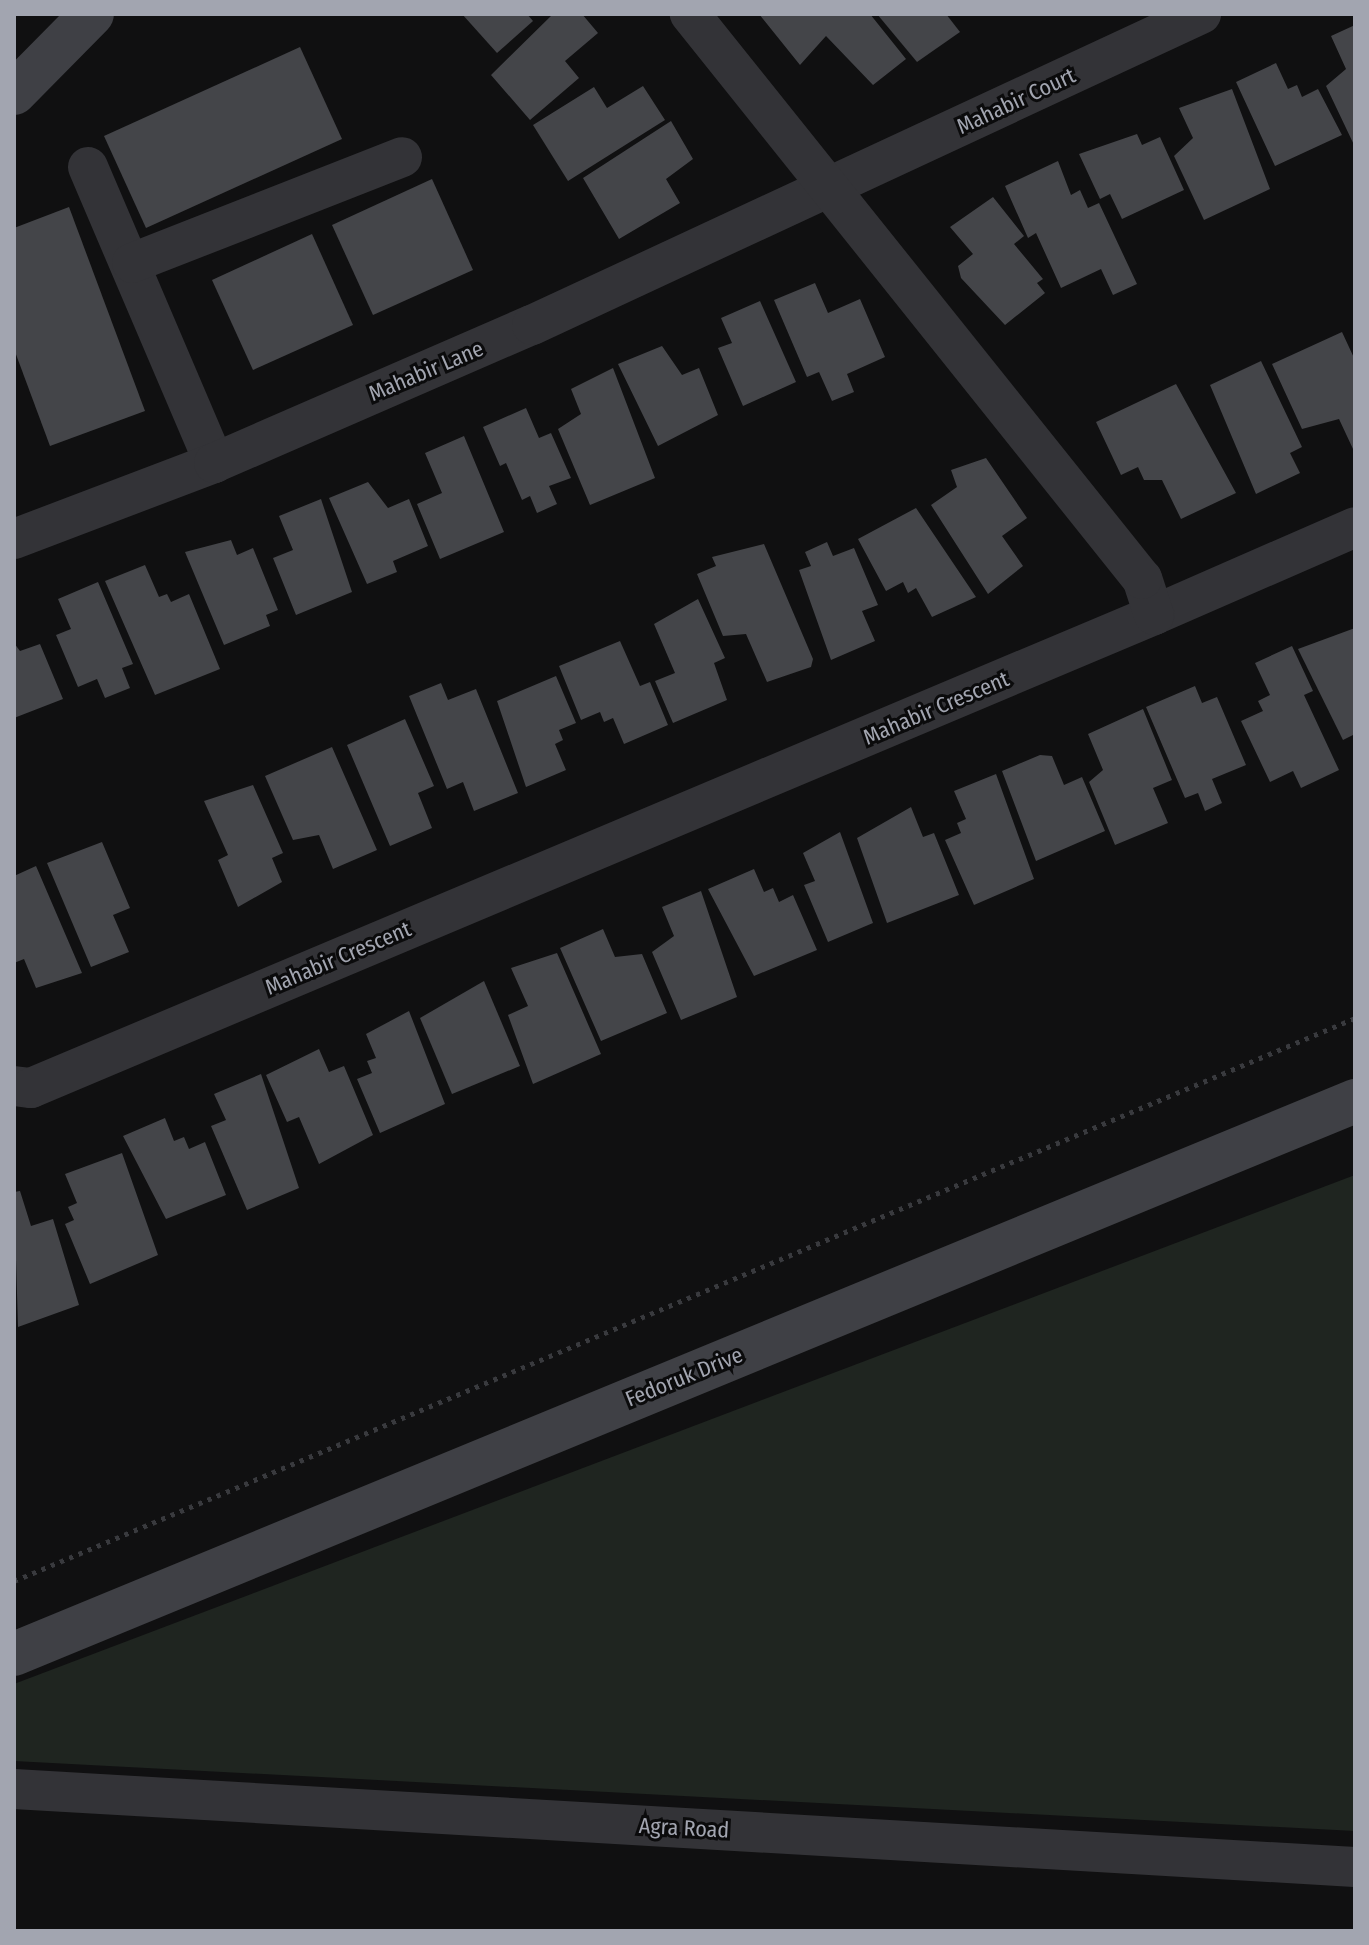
<!DOCTYPE html>
<html>
<head>
<meta charset="utf-8">
<style>
	body { margin:0 }
	#map { position:relative; width:1369px; height:1945px; overflow:hidden; background:#101011; font-family:"Fira Sans Condensed",sans-serif }
	div>[style] { position:absolute }
	.green>* { inset:0; background:#1f2520 }
	.building>* { inset:0; background:#444549 }
	.path>* { height:5px; margin-top:-2.5px; transform-origin:0; background:repeating-linear-gradient(90deg,#393a3e 0 4px,transparent 0 10px) }
	.street>* { height:40px; margin:-20px; padding:0 20px; transform-origin:20px; border-radius:20px; background:#333337 }
	.secondary>* { height:44px; margin:-22px; padding:0 22px; transform-origin:22px; border-radius:22px; background:#3f4045 }
	span { translate:-50% -50%; white-space:nowrap; text-align:center; line-height:1.15; -webkit-text-stroke:6px #0b0b0c; paint-order:stroke }
	.street-label { font-size:22px; color:#a2a5b0 }
	.frame { position:absolute; inset:0; border:16px solid #a2a5b0; pointer-events:none }
</style>
</head>
<body>
<div id="map">
	<div class="green">
		<i style="clip-path:polygon(1355px 1175px,1355px 1831px,14px 1761px,14px 1684px)"></i>
	</div>
	<div class="building">
		<i style="clip-path:polygon(462px 14px,527px 14px,533px 21px,497px 53px)"></i>
		<i style="clip-path:polygon(553px 14px,582px 14px,598px 33px,565px 61px,579px 78px,530px 120px,491px 75px)"></i>
		<i style="clip-path:polygon(759px 14px,870px 14px,906px 59px,873px 85px,826px 36px,800px 65px)"></i>
		<i style="clip-path:polygon(877px 14px,946px 14px,960px 32px,917px 62px)"></i>
		<i style="clip-path:polygon(1355px 25px,1355px 147px,1326px 86px,1346px 69px,1331px 36px)"></i>
		<i style="clip-path:polygon(300px 47px,342px 139px,146px 228px,104px 136px)"></i>
		<i style="clip-path:polygon(1276px 63px,1288px 89px,1297px 85px,1302px 97px,1318px 89px,1342px 135px,1275px 166px,1236px 82px)"></i>
		<i style="clip-path:polygon(643px 86px,665px 120px,568px 181px,533px 125px,594px 87px,607px 108px)"></i>
		<i style="clip-path:polygon(1232px 89px,1270px 189px,1204px 220px,1174px 156px,1193px 138px,1179px 108px)"></i>
		<i style="clip-path:polygon(671px 121px,693px 159px,666px 179px,680px 203px,619px 239px,583px 178px)"></i>
		<i style="clip-path:polygon(1137px 134px,1142px 145px,1160px 137px,1184px 190px,1122px 219px,1110px 194px,1100px 199px,1079px 154px)"></i>
		<i style="clip-path:polygon(1058px 161px,1071px 195px,1080px 190px,1088px 208px,1099px 203px,1137px 284px,1113px 295px,1101px 269px,1061px 288px,1036px 233px,1028px 238px,1005px 186px)"></i>
		<i style="clip-path:polygon(432px 179px,473px 270px,373px 315px,332px 225px)"></i>
		<i style="clip-path:polygon(993px 197px,1024px 236px,1014px 244px,1043px 279px,1037px 283px,1045px 293px,1005px 325px,961px 278px,958px 266px,973px 254px,950px 227px)"></i>
		<i style="clip-path:polygon(69px 207px,145px 411px,50px 446px,14px 349px,14px 228px)"></i>
		<i style="clip-path:polygon(312px 234px,353px 325px,253px 370px,212px 280px)"></i>
		<i style="clip-path:polygon(815px 283px,828px 313px,860px 299px,885px 357px,847px 374px,854px 392px,832px 401px,819px 372px,807px 377px,774px 300px)"></i>
		<i style="clip-path:polygon(760px 301px,796px 382px,743px 406px,718px 348px,732px 343px,721px 318px)"></i>
		<i style="clip-path:polygon(1342px 332px,1355px 360px,1353px 449px,1339px 419px,1302px 429px,1272px 364px)"></i>
		<i style="clip-path:polygon(662px 346px,682px 375px,699px 368px,718px 415px,658px 446px,618px 364px)"></i>
		<i style="clip-path:polygon(1261px 361px,1302px 447px,1290px 453px,1300px 473px,1256px 494px,1210px 385px)"></i>
		<i style="clip-path:polygon(613px 368px,655px 478px,590px 505px,558px 429px,581px 414px,571px 389px)"></i>
		<i style="clip-path:polygon(1176px 384px,1236px 493px,1181px 519px,1162px 480px,1144px 480px,1138px 467px,1121px 475px,1096px 422px)"></i>
		<i style="clip-path:polygon(526px 408px,539px 438px,551px 433px,571px 478px,549px 486px,557px 504px,537px 513px,530px 496px,522px 500px,506px 463px,500px 466px,483px 427px)"></i>
		<i style="clip-path:polygon(464px 436px,504px 532px,440px 559px,417px 504px,442px 493px,425px 453px)"></i>
		<i style="clip-path:polygon(986px 458px,1027px 518px,1002px 536px,1023px 566px,988px 594px,931px 505px,957px 487px,951px 470px)"></i>
		<i style="clip-path:polygon(368px 482px,388px 508px,409px 499px,428px 546px,393px 561px,397px 572px,367px 584px,329px 498px)"></i>
		<i style="clip-path:polygon(321px 499px,352px 592px,296px 615px,273px 558px,293px 550px,279px 516px)"></i>
		<i style="clip-path:polygon(916px 508px,976px 597px,932px 617px,916px 588px,908px 593px,903px 582px,886px 591px,858px 539px)"></i>
		<i style="clip-path:polygon(231px 540px,237px 555px,253px 548px,278px 610px,266px 615px,270px 626px,224px 645px,185px 552px)"></i>
		<i style="clip-path:polygon(827px 542px,833px 556px,854px 548px,878px 605px,862px 611px,875px 641px,831px 660px,799px 570px,811px 566px,805px 552px)"></i>
		<i style="clip-path:polygon(764px 544px,813px 659px,811px 667px,767px 682px,746px 634px,723px 636px,697px 574px,716px 566px,712px 557px)"></i>
		<i style="clip-path:polygon(145px 565px,159px 597px,167px 594px,171px 602px,189px 594px,220px 669px,155px 695px,105px 581px)"></i>
		<i style="clip-path:polygon(98px 582px,133px 664px,122px 668px,130px 688px,105px 698px,97px 679px,78px 687px,56px 635px,71px 629px,58px 599px)"></i>
		<i style="clip-path:polygon(698px 599px,725px 658px,714px 663px,727px 700px,673px 723px,655px 681px,675px 673px,654px 624px)"></i>
		<i style="clip-path:polygon(1355px 628px,1355px 734px,1343px 740px,1298px 649px)"></i>
		<i style="clip-path:polygon(620px 641px,640px 686px,650px 682px,668px 725px,624px 744px,613px 718px,604px 722px,600px 712px,581px 720px,559px 666px)"></i>
		<i style="clip-path:polygon(14px 643px,20px 651px,40px 644px,63px 699px,14px 718px)"></i>
		<i style="clip-path:polygon(1292px 646px,1313px 691px,1304px 695px,1339px 770px,1301px 788px,1293px 771px,1270px 782px,1241px 721px,1263px 711px,1258px 701px,1270px 695px,1255px 663px)"></i>
		<i style="clip-path:polygon(556px 676px,576px 723px,559px 730px,563px 740px,555px 744px,566px 770px,526px 787px,497px 701px)"></i>
		<i style="clip-path:polygon(441px 683px,448px 700px,476px 689px,518px 793px,474px 811px,463px 782px,447px 789px,409px 696px)"></i>
		<i style="clip-path:polygon(1195px 686px,1202px 703px,1217px 697px,1246px 765px,1212px 779px,1222px 803px,1205px 811px,1198px 793px,1185px 798px,1146px 707px)"></i>
		<i style="clip-path:polygon(1143px 709px,1172px 780px,1153px 788px,1168px 823px,1115px 845px,1089px 782px,1103px 770px,1088px 734px)"></i>
		<i style="clip-path:polygon(405px 719px,434px 786px,418px 793px,432px 828px,390px 846px,347px 745px)"></i>
		<i style="clip-path:polygon(332px 747px,377px 850px,333px 869px,319px 835px,293px 840px,265px 776px)"></i>
		<i style="clip-path:polygon(1040px 755px,1052px 756px,1064px 785px,1082px 777px,1105px 831px,1036px 861px,1002px 771px)"></i>
		<i style="clip-path:polygon(996px 774px,1034px 879px,974px 905px,945px 840px,961px 833px,957px 823px,966px 819px,954px 791px)"></i>
		<i style="clip-path:polygon(253px 785px,283px 853px,272px 858px,282px 882px,238px 907px,218px 860px,228px 855px,204px 801px)"></i>
		<i style="clip-path:polygon(911px 807px,923px 837px,934px 833px,959px 895px,887px 923px,857px 838px)"></i>
		<i style="clip-path:polygon(840px 832px,873px 923px,828px 942px,804px 885px,815px 881px,803px 853px)"></i>
		<i style="clip-path:polygon(102px 842px,130px 908px,113px 915px,129px 952px,91px 967px,47px 863px)"></i>
		<i style="clip-path:polygon(36px 866px,82px 973px,36px 988px,24px 959px,14px 963px,14px 876px)"></i>
		<i style="clip-path:polygon(754px 869px,764px 892px,773px 888px,779px 902px,793px 895px,817px 950px,754px 976px,708px 889px)"></i>
		<i style="clip-path:polygon(701px 891px,737px 997px,681px 1020px,652px 952px,674px 936px,662px 907px)"></i>
		<i style="clip-path:polygon(603px 929px,615px 957px,642px 954px,667px 1013px,601px 1041px,560px 948px)"></i>
		<i style="clip-path:polygon(557px 953px,601px 1054px,533px 1084px,508px 1015px,528px 1006px,511px 968px)"></i>
		<i style="clip-path:polygon(484px 981px,520px 1066px,452px 1094px,420px 1018px)"></i>
		<i style="clip-path:polygon(409px 1011px,445px 1104px,380px 1133px,357px 1079px,372px 1073px,367px 1061px,376px 1058px,366px 1034px)"></i>
		<i style="clip-path:polygon(319px 1049px,329px 1072px,344px 1066px,373px 1135px,319px 1164px,299px 1117px,287px 1122px,266px 1075px)"></i>
		<i style="clip-path:polygon(261px 1074px,299px 1188px,247px 1210px,211px 1126px,226px 1120px,214px 1094px)"></i>
		<i style="clip-path:polygon(165px 1118px,174px 1141px,184px 1137px,189px 1149px,205px 1142px,226px 1195px,166px 1219px,123px 1136px)"></i>
		<i style="clip-path:polygon(122px 1153px,158px 1255px,90px 1284px,65px 1224px,74px 1220px,68px 1207px,77px 1203px,65px 1174px)"></i>
		<i style="clip-path:polygon(20px 1191px,31px 1226px,53px 1219px,79px 1305px,18px 1327px,14px 1192px)"></i>
	</div>
	<div class="path">
		<i style="left:14px;top:1581px;width:1454px;rotate:-22.77deg"></i>
	</div>
	<div class="street">
		<i style="left:88px;top:167px;width:322px;rotate:66.9deg"></i>
		<i style="left:132px;top:263px;width:290px;rotate:-21.4deg"></i>
		<i style="left:14px;top:539px;width:214px;rotate:-20.8deg"></i>
		<i style="left:214px;top:463px;width:347px;rotate:-23.5deg"></i>
		<i style="left:532px;top:325px;width:738px;rotate:-24.93deg"></i>
		<i style="left:1154px;top:615px;width:219px;rotate:-23.6deg"></i>
		<i style="left:14px;top:1086px;width:17px;rotate:7deg"></i>
		<i style="left:31px;top:1088px;width:1219px;rotate:-22.84deg"></i>
		<i style="left:1154px;top:615px;width:38px;rotate:-108deg"></i>
		<i style="left:1142px;top:579px;width:724px;rotate:-128.66deg"></i>
		<i style="left:14px;top:1789px;width:1343px;rotate:3.33deg"></i>
	</div>
	<div class="secondary">
		<i style="left:14px;top:93px;width:111px;rotate:-45.4deg"></i>
		<i style="left:14px;top:1654px;width:1451px;rotate:-22.41deg"></i>
	</div>
	<div class="street-label">
		<span style="left:1016px;top:101px;rotate:-25deg">Mahabir Court</span>
		<span style="left:426px;top:371px;rotate:-23deg">Mahabir Lane</span>
		<span style="left:936px;top:708px;rotate:-23deg">Mahabir Crescent</span>
		<span style="left:338px;top:958px;rotate:-23deg">Mahabir Crescent</span>
		<span style="left:684px;top:1377px;rotate:-22deg">Fedoruk Drive</span>
		<span style="left:684px;top:1828px;rotate:3deg">Agra Road</span>
	</div>
	<div class="frame"></div>
</div>
</body>
</html>
